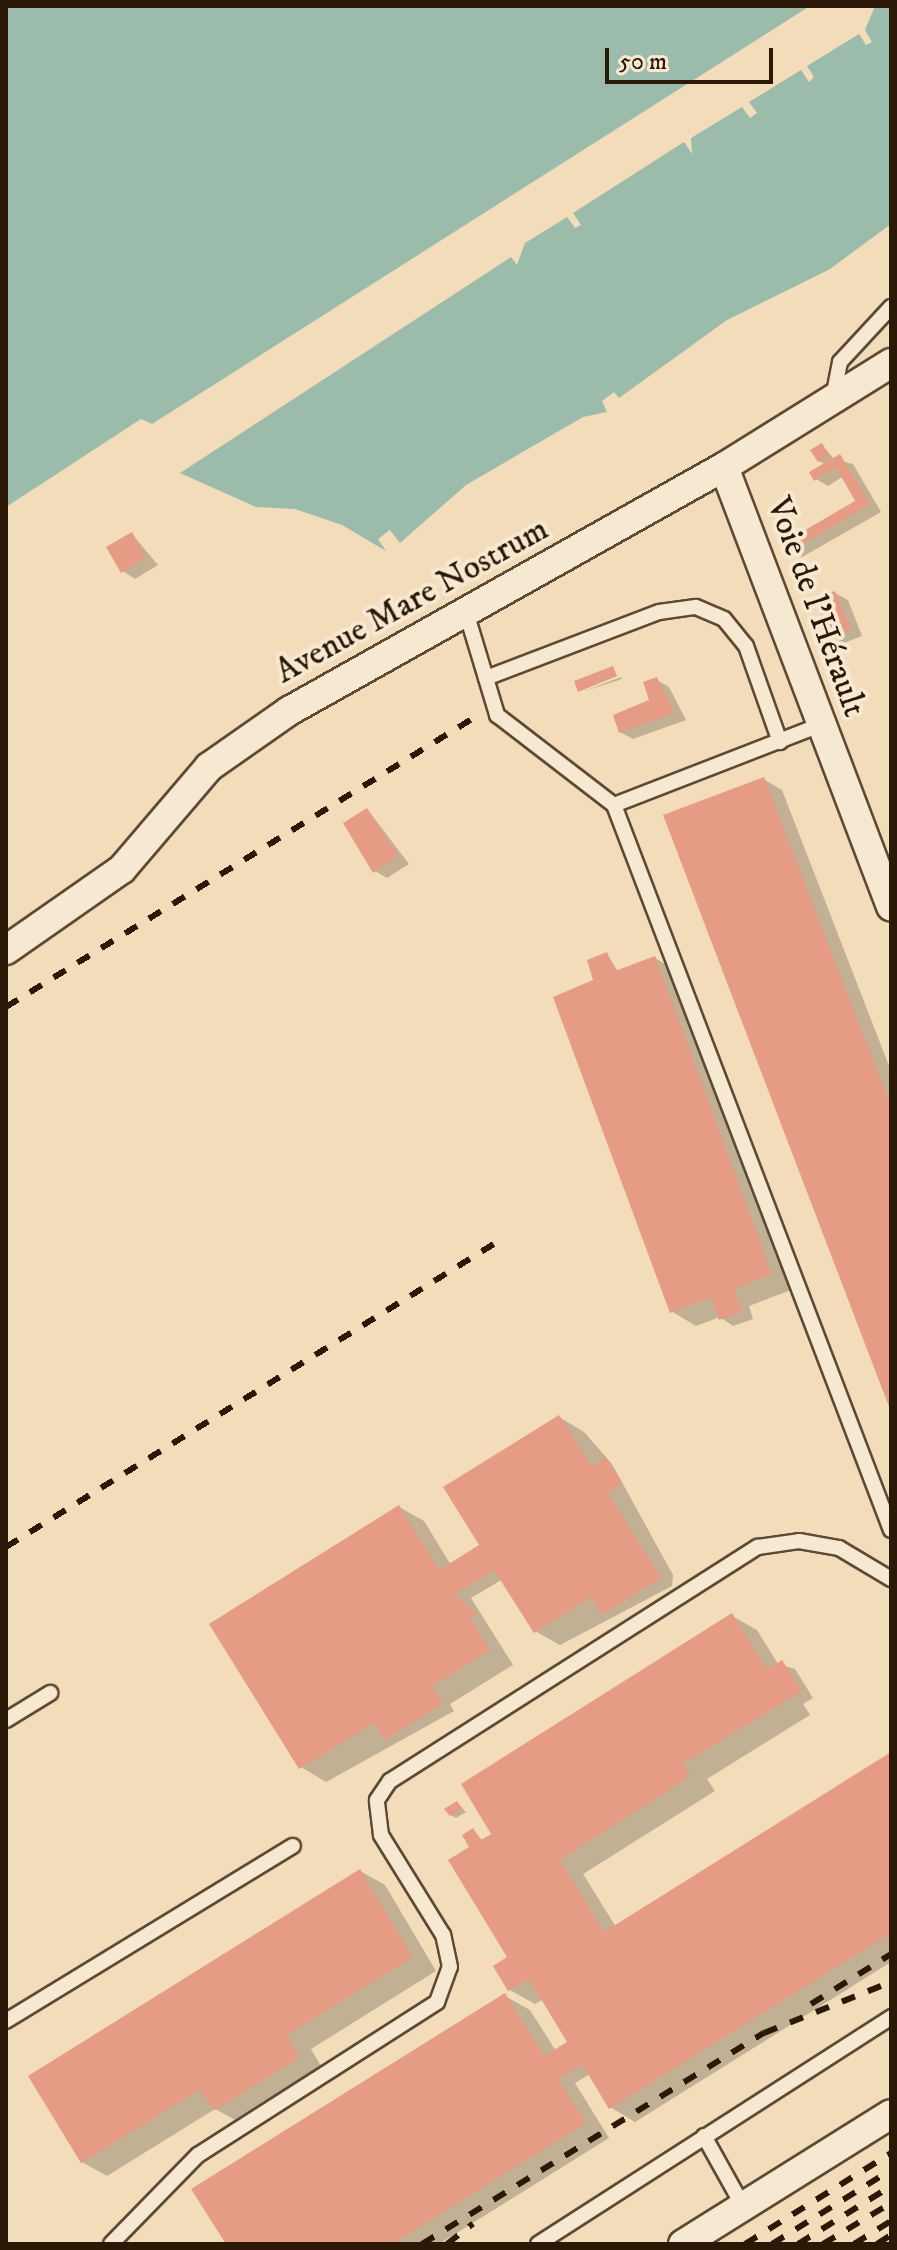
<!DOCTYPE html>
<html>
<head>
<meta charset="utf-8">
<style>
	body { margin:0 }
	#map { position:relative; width:897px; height:2250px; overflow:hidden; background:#f2dcb9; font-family:"IM FELL DW Pica",serif }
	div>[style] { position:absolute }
	.water>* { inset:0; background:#9cbcab }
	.shadow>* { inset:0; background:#0003 }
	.building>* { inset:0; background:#e69b84 }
	.roads { filter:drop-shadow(2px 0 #5d4934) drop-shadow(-2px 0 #5d4934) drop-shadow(0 2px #5d4934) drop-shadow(0 -2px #5d4934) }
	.service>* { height:14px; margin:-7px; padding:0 7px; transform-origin:7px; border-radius:7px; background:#f7e8d2 }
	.minor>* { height:28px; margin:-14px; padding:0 14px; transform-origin:14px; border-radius:14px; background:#f7e8d2 }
	.rail>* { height:6px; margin-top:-3px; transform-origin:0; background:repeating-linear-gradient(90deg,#2b1807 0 14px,transparent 0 28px) }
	span { translate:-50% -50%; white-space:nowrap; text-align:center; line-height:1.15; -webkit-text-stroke:8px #f7e8d2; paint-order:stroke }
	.street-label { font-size:34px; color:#2b1807 }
	.frame { position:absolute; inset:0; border:8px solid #2b1807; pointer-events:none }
	.scale { position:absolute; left:605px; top:48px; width:168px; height:36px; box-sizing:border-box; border:4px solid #2b1807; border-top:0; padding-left:10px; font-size:24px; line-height:28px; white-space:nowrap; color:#2b1807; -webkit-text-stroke:6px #f7e8d2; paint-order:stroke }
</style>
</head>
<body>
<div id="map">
	<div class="water">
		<i style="clip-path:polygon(6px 6px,810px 6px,152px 424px,141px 419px,6px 507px)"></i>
		<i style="clip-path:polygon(875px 6px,891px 6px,891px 224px,830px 269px,727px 320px,619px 398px,614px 392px,602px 401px,607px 412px,583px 417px,466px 485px,400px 543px,390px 530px,378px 539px,386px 551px,342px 525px,295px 509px,256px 507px,180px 473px,511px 257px,517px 265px,525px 243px,567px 217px,575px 228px,581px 225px,573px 213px,684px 142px,692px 154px,691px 138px,742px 107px,750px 118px,757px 113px,749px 102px,801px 70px,809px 82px,814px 77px,807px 66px,859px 34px,866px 45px,872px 42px,865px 30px)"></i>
	</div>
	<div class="shadow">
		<i style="clip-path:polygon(822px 445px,835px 460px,853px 464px,881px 512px,802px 557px,790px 550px,858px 502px,844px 476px,828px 486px,816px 479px,826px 465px,819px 461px)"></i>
		<i style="clip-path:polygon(132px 534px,158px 565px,135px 579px,123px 571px)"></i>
		<i style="clip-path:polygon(835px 593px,848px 600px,862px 636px,844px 643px,831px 636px)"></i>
		<i style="clip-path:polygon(621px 677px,622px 679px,582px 692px)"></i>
		<i style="clip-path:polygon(657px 680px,669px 687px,686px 720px,633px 739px,620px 732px,652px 701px)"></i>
		<i style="clip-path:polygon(763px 779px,782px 790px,891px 1071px,891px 1407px)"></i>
		<i style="clip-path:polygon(368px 810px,409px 864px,387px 878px,375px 871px)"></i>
		<i style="clip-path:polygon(607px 954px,619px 973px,655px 958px,680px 973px,796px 1288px,749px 1306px,753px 1319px,733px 1326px,720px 1317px,696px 1326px,671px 1311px,598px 981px)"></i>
		<i style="clip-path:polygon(559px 1417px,584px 1432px,612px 1464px,673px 1575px,672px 1586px,560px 1645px,535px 1631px,503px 1579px,471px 1598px,513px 1665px,450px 1704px,454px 1711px,326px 1782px,301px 1767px,399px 1507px,424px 1521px,451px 1565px,482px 1546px)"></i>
		<i style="clip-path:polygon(732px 1616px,757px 1630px,778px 1664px,795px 1669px,813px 1698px,803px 1704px,810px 1715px,707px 1779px,715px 1791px,583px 1874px,616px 1927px,891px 1755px,891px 1962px,635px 2122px,610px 2107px,590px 2074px,575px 2083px,609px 2138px,439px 2244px,228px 2244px,505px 1996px,530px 2010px,556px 2051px,574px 2048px,544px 1999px,535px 2004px,510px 1990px,510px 1957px,473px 1830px,483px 1841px,494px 1834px)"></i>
		<i style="clip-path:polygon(457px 1803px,466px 1812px,456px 1818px,451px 1815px)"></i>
		<i style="clip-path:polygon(360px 1871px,385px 1885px,436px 1971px,311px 2049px,324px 2071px,241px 2123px,215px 2109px,107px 2176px,82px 2162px)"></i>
	</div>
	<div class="building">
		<i style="clip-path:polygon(822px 443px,829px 455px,818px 462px,810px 450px)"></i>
		<i style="clip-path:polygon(840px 454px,870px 504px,789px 552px,783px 543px,855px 501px,836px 467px,814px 481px,809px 472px)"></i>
		<i style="clip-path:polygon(132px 532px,146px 557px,121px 573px,106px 547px)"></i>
		<i style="clip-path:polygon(835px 591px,851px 629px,830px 637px,814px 599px)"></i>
		<i style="clip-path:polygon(613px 666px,617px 676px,578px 692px,574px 681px)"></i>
		<i style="clip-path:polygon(657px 677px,675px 713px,619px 733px,613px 715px,649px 700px,643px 682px)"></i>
		<i style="clip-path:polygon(764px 777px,891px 1106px,891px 1412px,663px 815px)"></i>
		<i style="clip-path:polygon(367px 808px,398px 856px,373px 873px,343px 823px)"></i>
		<i style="clip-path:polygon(607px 952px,615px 971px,655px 956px,772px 1274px,734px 1289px,742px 1312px,719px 1320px,712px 1297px,670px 1313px,553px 997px,593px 980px,587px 960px)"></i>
		<i style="clip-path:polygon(559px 1415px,592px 1467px,606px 1458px,622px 1483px,608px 1493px,661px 1578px,602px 1615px,591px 1597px,534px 1633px,494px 1570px,455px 1594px,477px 1614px,470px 1618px,490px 1650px,433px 1686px,443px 1704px,385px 1740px,374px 1723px,299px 1769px,209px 1624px,399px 1505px,439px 1570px,479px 1545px,443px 1487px)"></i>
		<i style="clip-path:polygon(732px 1613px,767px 1669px,782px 1660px,802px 1691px,683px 1764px,691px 1776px,560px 1860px,604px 1932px,891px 1752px,891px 1933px,609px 2109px,582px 2064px,558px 2079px,586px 2123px,392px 2244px,226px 2244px,191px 2189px,505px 1993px,544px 2056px,567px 2042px,529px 1979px,508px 1991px,493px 1966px,507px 1957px,448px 1860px,469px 1847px,462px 1835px,473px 1828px,481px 1840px,491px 1834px,461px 1784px)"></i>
		<i style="clip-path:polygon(457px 1801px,462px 1808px,450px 1816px,444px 1809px)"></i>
		<i style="clip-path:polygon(360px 1869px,413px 1957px,287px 2035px,300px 2057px,215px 2110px,199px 2090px,81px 2163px,28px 2076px)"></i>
	</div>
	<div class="roads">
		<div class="service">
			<i style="left:833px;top:398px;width:37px;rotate:-79deg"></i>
			<i style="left:840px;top:362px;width:75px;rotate:-47.2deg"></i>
			<i style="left:466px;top:612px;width:108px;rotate:73.2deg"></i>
			<i style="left:497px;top:715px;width:148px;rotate:37.6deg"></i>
			<i style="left:614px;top:805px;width:776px;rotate:69.09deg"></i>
			<i style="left:486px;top:678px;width:185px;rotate:-20.9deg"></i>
			<i style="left:659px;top:612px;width:37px;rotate:-8deg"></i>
			<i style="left:696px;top:607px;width:30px;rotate:23deg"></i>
			<i style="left:724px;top:619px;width:35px;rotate:51deg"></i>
			<i style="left:746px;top:646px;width:102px;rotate:70.5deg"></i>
			<i style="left:614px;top:805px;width:221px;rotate:-21.2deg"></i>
			<i style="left:6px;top:1720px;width:52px;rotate:-31.5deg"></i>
			<i style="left:6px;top:2021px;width:336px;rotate:-31.4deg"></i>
			<i style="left:704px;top:2136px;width:80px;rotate:60.9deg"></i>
			<i style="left:111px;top:2244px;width:124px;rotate:-45.7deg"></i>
			<i style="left:198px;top:2155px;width:284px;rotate:-32.6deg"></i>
			<i style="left:437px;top:2002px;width:37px;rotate:-70deg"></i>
			<i style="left:450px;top:1967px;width:33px;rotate:-102deg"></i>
			<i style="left:443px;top:1935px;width:118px;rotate:-121.8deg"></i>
			<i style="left:381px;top:1835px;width:35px;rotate:-97deg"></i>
			<i style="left:377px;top:1800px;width:23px;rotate:-56deg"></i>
			<i style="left:390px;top:1781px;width:436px;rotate:-32.5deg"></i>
			<i style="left:758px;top:1547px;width:41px;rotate:-8.3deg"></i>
			<i style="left:799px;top:1541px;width:41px;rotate:9.9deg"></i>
			<i style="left:839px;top:1548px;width:61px;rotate:30.8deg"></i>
			<i style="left:538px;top:2244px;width:420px;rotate:-32.7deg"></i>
		</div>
		<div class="minor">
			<i style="left:724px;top:467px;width:470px;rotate:69.2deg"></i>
			<i style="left:6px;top:950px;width:141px;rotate:-34.9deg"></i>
			<i style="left:122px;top:869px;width:134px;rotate:-49.5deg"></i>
			<i style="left:209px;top:767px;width:98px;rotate:-35deg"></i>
			<i style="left:289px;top:711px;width:499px;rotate:-29.3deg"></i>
			<i style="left:724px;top:467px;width:197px;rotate:-31.9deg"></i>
			<i style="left:683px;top:2244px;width:245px;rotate:-32deg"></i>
		</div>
	</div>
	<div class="rail">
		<i style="left:6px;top:1007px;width:548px;rotate:-31.72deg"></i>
		<i style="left:6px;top:1547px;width:578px;rotate:-31.85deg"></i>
		<i style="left:811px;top:2004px;width:94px;rotate:-32deg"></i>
		<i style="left:422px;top:2244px;width:402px;rotate:-31.7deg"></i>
		<i style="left:764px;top:2033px;width:137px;rotate:-21.9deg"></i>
		<i style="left:447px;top:2244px;width:33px;rotate:-38deg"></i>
		<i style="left:745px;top:2244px;width:172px;rotate:-31.9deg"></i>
		<i style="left:772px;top:2244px;width:140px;rotate:-31.9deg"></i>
		<i style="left:798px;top:2244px;width:110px;rotate:-31.9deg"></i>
		<i style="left:823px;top:2244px;width:79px;rotate:-31.1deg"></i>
		<i style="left:854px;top:2244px;width:44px;rotate:-31.9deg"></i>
		<i style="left:877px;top:2244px;width:17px;rotate:-33deg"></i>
	</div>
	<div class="street-label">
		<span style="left:412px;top:601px;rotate:-29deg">Avenue Mare Nostrum</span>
		<span style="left:816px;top:607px;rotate:70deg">Voie de l'Hérault</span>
	</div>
	<div class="frame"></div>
	<div class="scale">50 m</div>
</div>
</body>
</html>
